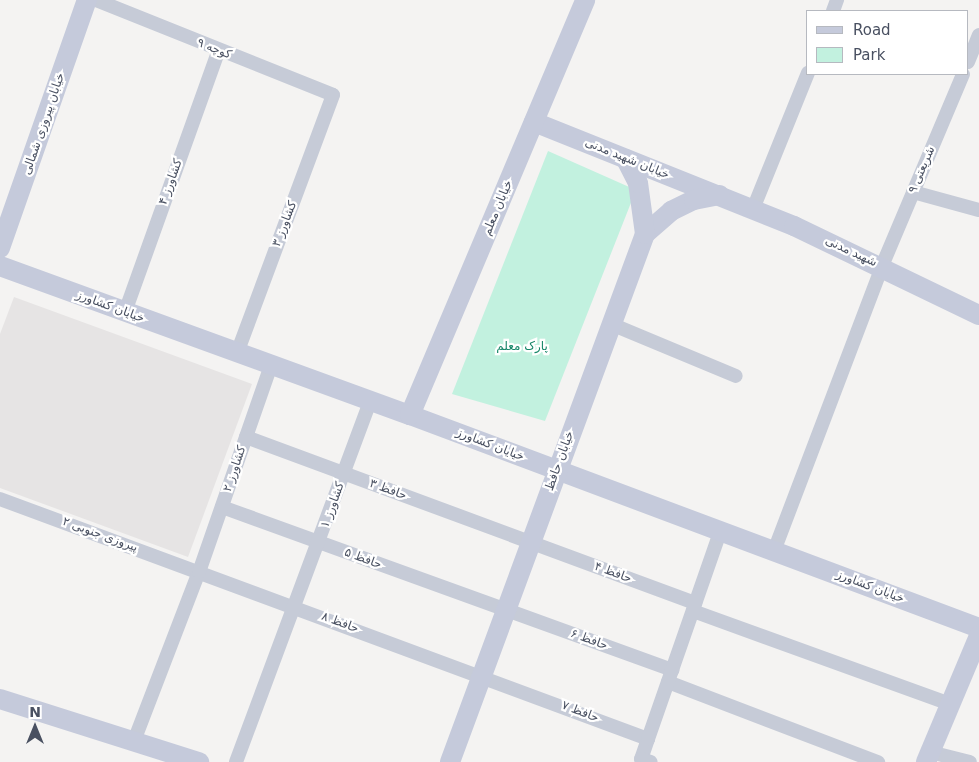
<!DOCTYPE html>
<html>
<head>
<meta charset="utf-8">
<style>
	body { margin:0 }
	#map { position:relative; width:979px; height:762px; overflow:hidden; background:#f4f3f2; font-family:"DejaVu Sans","Noto Naskh Arabic",sans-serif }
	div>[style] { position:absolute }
	.education>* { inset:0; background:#e6e4e4 }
	.green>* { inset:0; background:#c2f1df }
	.street>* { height:14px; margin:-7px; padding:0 7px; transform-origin:7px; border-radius:7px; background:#c6cbd7 }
	.secondary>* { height:20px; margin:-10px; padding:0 10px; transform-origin:10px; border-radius:10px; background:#c5cadb }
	span { translate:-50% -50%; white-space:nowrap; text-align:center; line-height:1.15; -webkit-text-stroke:4.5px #fff; paint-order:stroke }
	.street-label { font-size:12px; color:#495061 }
	.park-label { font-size:12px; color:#168668 }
	.legend { position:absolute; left:806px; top:10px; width:162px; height:65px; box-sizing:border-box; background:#fff; border:1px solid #b6b9c0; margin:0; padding:6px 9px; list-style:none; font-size:15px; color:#495061 }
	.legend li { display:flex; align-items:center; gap:10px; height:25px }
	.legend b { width:25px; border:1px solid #b6b9c0 }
	.north { position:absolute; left:10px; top:702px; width:50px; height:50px; -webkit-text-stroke:4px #fff; paint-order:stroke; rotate:0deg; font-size:14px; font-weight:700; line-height:20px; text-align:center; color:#495061 }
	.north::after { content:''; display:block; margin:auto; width:18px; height:22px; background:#495061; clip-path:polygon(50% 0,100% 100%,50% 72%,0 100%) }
</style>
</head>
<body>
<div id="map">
	<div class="education">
		<i style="clip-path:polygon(14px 297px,252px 384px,188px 557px,0 488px,0 334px)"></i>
	</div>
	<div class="green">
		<i style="clip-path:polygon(548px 151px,636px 190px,545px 421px,452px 394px)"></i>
	</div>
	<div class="street">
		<i style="left:96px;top:0;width:255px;rotate:21.8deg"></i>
		<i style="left:333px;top:95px;width:275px;rotate:110.4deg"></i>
		<i style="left:833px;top:11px;width:12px;rotate:-70deg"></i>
		<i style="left:968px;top:62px;width:29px;rotate:-68deg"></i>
		<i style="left:913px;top:192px;width:68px;rotate:15.3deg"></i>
		<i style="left:753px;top:209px;width:147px;rotate:-68deg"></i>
		<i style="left:125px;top:312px;width:276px;rotate:-70.3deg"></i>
		<i style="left:611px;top:324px;width:135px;rotate:22.6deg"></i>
		<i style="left:246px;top:437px;width:479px;rotate:20.3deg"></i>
		<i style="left:0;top:499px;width:691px;rotate:20.32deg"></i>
		<i style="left:648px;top:739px;width:21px;rotate:109deg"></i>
		<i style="left:641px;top:759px;width:10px;rotate:17deg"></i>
		<i style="left:222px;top:507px;width:479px;rotate:19.9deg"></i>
		<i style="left:774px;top:551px;width:305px;rotate:-69.2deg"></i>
		<i style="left:882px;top:266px;width:208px;rotate:-67.1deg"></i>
		<i style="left:693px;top:611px;width:273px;rotate:19.9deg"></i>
		<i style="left:668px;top:682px;width:225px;rotate:20.9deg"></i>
		<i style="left:648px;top:739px;width:219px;rotate:-70.8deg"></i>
		<i style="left:134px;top:741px;width:181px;rotate:-69deg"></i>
		<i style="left:199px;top:572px;width:219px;rotate:-70.8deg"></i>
		<i style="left:930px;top:752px;width:41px;rotate:14deg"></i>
		<i style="left:236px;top:762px;width:384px;rotate:-69.6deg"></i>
	</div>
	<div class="secondary">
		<i style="left:534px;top:122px;width:280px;rotate:21.8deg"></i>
		<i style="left:794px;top:226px;width:205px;rotate:25.7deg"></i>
		<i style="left:645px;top:234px;width:35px;rotate:-41deg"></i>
		<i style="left:671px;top:211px;width:25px;rotate:-26deg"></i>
		<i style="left:694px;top:200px;width:26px;rotate:-11deg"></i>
		<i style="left:0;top:248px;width:263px;rotate:-70.7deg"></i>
		<i style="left:0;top:266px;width:436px;rotate:20deg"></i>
		<i style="left:410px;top:415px;width:608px;rotate:20.52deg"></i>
		<i style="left:410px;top:415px;width:450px;rotate:-67.1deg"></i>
		<i style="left:0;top:699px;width:209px;rotate:17.6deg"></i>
		<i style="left:450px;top:762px;width:563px;rotate:-69.73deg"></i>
		<i style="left:645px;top:234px;width:51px;rotate:-97.8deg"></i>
		<i style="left:638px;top:183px;width:27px;rotate:-117deg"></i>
		<i style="left:926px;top:762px;width:137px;rotate:-67.2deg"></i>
	</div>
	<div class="street-label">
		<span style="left:214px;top:49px;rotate:22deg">کوچه ۹</span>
		<span style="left:44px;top:124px;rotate:-71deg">خیابان پیروزی شمالی</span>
		<span style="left:627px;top:159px;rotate:22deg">خیابان شهید مدنی</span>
		<span style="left:922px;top:170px;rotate:-67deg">شریعتی ۹</span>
		<span style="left:171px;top:182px;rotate:-70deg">کشاورز ۴</span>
		<span style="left:498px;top:208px;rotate:-67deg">خیابان معلم</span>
		<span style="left:285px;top:224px;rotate:-69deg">کشاورز ۳</span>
		<span style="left:851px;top:252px;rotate:25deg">شهید مدنی</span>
		<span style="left:110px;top:307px;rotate:20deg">خیایان کشاورز</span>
		<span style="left:490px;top:445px;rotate:21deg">خیایان کشاورز</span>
		<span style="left:560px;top:461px;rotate:-70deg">خیابان حافظ</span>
		<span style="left:235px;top:469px;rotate:-71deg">کشاورز ۲</span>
		<span style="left:388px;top:490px;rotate:20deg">حافظ ۳</span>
		<span style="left:333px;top:505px;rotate:-70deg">کشاورز ۱</span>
		<span style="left:100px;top:535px;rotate:20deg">پیروزی جنوبی ۲</span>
		<span style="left:363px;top:559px;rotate:20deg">حافظ ۵</span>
		<span style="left:613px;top:573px;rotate:20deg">حافظ ۴</span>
		<span style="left:870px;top:587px;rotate:21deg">خیایان کشاورز</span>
		<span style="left:340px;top:623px;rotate:20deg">حافظ ۸</span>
		<span style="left:589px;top:640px;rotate:20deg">حافظ ۶</span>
		<span style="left:580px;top:712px;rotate:21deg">حافظ ۷</span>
	</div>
	<div class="park-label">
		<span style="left:522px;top:347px">پارک معلم</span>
	</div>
	<ul class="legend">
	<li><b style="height:6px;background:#c5cadb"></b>Road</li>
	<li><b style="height:14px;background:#c2f1df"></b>Park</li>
	</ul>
	<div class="north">N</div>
</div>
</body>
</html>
